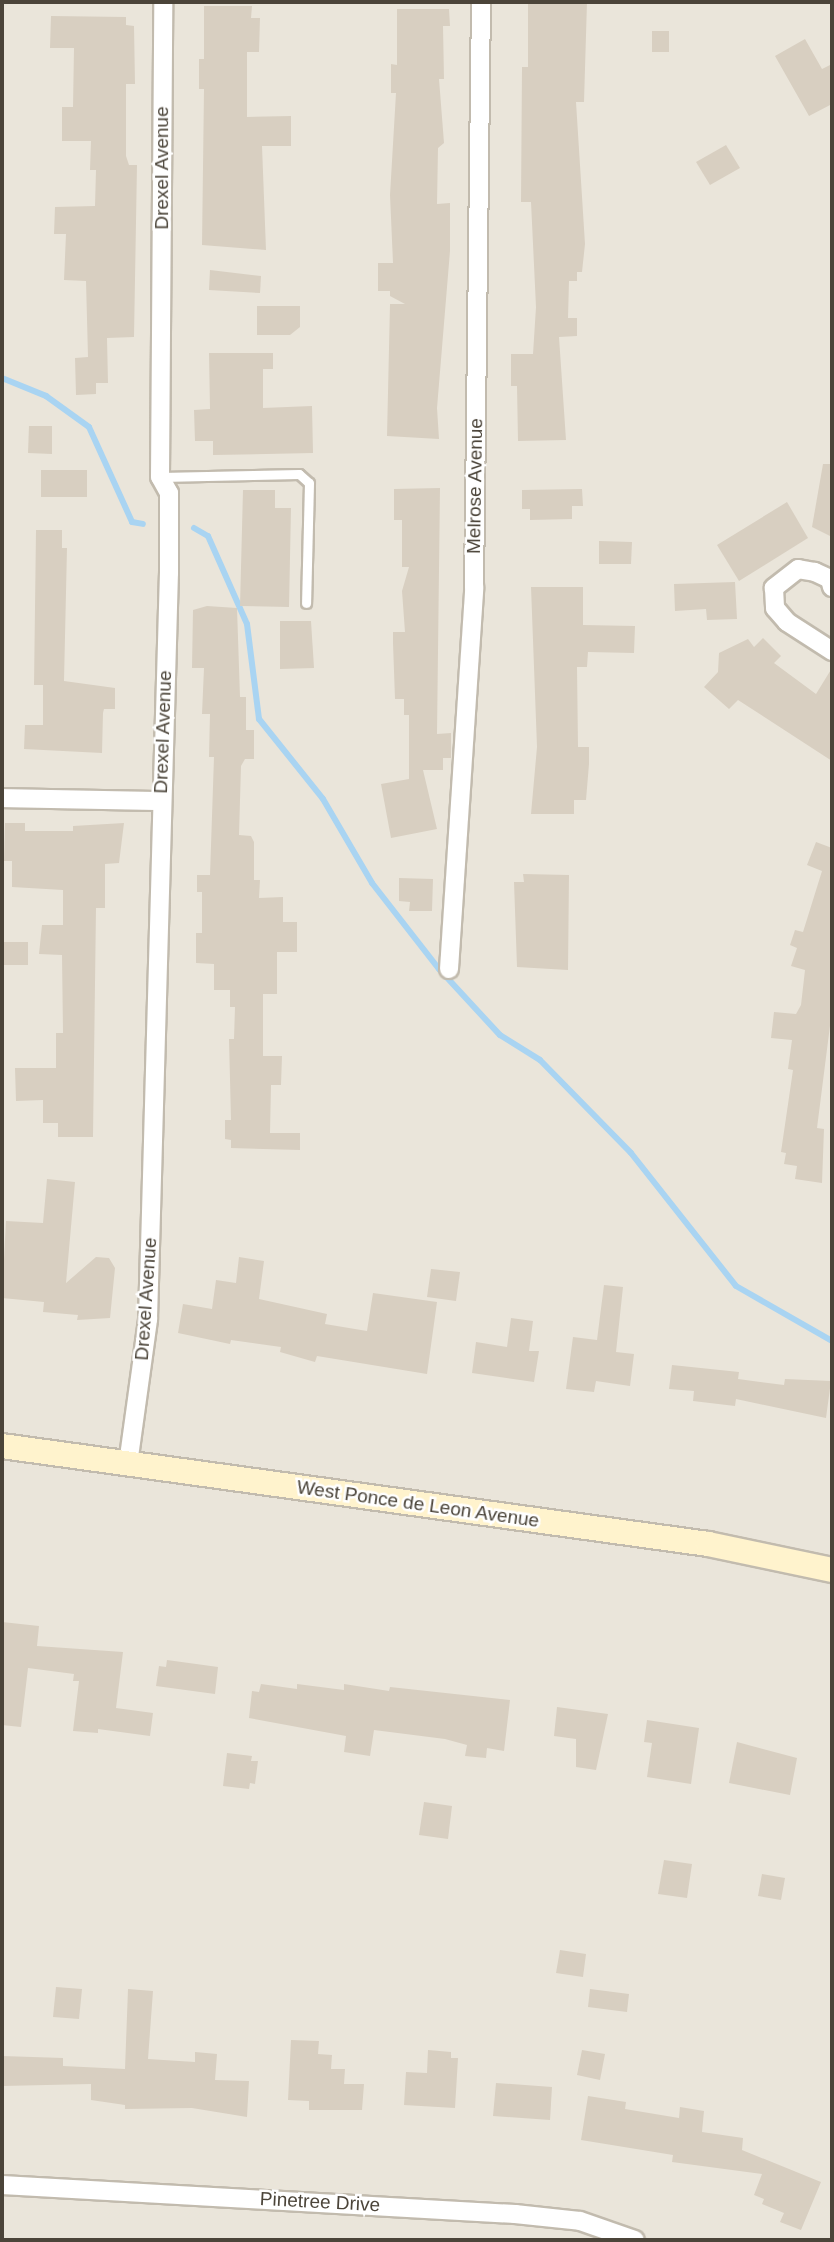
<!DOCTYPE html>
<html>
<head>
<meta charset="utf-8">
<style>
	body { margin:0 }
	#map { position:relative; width:834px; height:2242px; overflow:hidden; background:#f6f3ec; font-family:Arial,sans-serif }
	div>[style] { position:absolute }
	.residential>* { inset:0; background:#eae5da }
	.stream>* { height:6px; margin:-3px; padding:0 3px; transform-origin:3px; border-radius:3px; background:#a9d4f2 }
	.building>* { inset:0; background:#d8cfc1 }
	.roads { filter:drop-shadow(2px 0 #c2bbae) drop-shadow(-2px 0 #c2bbae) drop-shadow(0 2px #c2bbae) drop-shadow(0 -2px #c2bbae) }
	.service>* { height:9px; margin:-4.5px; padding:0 4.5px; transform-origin:4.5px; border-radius:4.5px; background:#fff }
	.minor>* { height:18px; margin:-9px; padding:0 9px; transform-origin:9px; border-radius:9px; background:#fff }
	.secondary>* { height:24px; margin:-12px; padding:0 12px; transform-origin:12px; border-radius:12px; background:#fff3cd }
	span { translate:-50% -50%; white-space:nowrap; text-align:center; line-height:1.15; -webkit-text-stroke:5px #fff; paint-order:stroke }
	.street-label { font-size:19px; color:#4b4439 }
	.frame { position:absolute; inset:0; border:4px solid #4b4439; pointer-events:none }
</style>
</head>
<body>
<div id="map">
	<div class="residential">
		<i style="clip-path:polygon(2px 2px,832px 2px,832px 2240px,2px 2240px)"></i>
	</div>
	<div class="stream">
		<i style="left:2px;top:378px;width:48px;rotate:22.2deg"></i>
		<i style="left:46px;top:396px;width:53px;rotate:35.8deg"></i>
		<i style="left:89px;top:427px;width:104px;rotate:65.6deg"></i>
		<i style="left:132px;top:522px;width:11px;rotate:10deg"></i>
		<i style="left:194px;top:528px;width:16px;rotate:30deg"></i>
		<i style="left:208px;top:536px;width:96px;rotate:66.1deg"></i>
		<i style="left:247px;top:624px;width:96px;rotate:82.8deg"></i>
		<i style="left:259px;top:719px;width:102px;rotate:51.3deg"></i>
		<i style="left:323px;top:799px;width:97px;rotate:59.7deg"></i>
		<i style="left:372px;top:883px;width:109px;rotate:52.1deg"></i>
		<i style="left:439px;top:969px;width:90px;rotate:47.3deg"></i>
		<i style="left:500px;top:1035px;width:47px;rotate:32deg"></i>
		<i style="left:540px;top:1060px;width:130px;rotate:45.6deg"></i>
		<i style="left:631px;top:1153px;width:169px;rotate:51.7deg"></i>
		<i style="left:736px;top:1286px;width:111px;rotate:29.8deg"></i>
	</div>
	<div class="building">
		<i style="clip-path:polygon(528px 2px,587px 2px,584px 102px,576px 102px,585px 244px,582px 272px,577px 272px,577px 281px,569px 281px,568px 318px,577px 318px,577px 336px,559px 337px,566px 440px,518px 441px,517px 386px,511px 386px,511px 354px,533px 354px,536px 307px,531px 202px,521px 202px,522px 67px,528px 67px)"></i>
		<i style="clip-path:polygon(204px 6px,252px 6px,251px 18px,260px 18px,259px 52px,247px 52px,247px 117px,291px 116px,291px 146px,262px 146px,266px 250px,202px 245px,204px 89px,199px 89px,199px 59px,204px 59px)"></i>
		<i style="clip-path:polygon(397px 9px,449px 9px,450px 26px,443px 26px,444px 79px,439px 79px,444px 143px,438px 148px,437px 204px,450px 203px,450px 251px,437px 408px,439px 439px,387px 436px,390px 304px,405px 304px,390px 296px,390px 291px,378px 291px,378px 263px,393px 263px,390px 195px,396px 93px,391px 93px,391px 64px,397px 65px)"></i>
		<i style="clip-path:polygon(51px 16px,126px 17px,126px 25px,134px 26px,135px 84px,126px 84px,126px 156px,129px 165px,137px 165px,134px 337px,107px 338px,108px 383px,96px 383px,96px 394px,76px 395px,75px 358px,88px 357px,86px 281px,64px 280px,66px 234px,54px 234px,55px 207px,95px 206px,96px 170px,90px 170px,91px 141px,62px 141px,62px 107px,73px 107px,74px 48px,50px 48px)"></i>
		<i style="clip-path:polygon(652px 31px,669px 31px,669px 52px,652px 52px)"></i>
		<i style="clip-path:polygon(805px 39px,822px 69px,832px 64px,832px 104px,809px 116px,775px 56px)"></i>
		<i style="clip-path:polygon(726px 145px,740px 168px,710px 185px,696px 162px)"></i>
		<i style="clip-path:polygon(210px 270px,261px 276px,260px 293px,209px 290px)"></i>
		<i style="clip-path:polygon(257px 306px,300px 306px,300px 327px,290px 335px,257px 335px)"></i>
		<i style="clip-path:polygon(209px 353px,273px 353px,273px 369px,263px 369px,263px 408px,312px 406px,313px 453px,213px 455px,213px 441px,195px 441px,194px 410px,210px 409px)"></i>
		<i style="clip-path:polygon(29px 426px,52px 426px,52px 454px,28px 453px)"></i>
		<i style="clip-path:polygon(823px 464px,832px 464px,832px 537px,812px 527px)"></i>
		<i style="clip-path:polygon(41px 470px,87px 470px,87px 497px,41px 497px)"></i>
		<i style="clip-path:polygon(440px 488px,437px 734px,451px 733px,451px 758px,443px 758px,443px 770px,423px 770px,437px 829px,391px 838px,381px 784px,409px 779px,409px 715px,404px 715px,404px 699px,395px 699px,393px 643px,393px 632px,405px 632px,402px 591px,409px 567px,402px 567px,402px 520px,394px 520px,394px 489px)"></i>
		<i style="clip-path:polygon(582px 489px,583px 506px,572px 506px,572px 519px,530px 520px,530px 509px,522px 509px,522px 490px)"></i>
		<i style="clip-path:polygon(243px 490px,275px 490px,275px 508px,291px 508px,289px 607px,240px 606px)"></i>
		<i style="clip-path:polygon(787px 502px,808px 538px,739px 581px,717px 545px)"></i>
		<i style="clip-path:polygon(36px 530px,62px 530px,62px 548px,67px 548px,64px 681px,115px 688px,115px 709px,104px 709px,103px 713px,102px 753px,24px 749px,25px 725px,43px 725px,43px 685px,34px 685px)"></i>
		<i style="clip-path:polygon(599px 541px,632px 542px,631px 564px,599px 564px)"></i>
		<i style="clip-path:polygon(735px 582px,737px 619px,707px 620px,706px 609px,675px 611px,674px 584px)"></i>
		<i style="clip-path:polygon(531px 587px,583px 587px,583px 625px,635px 626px,634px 653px,588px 652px,587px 667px,577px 667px,578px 747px,589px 747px,589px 764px,586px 800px,574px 800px,574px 814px,531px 814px,537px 747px)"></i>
		<i style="clip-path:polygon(207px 606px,237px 608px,240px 697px,246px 697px,246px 730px,254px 730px,254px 759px,245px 759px,241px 766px,239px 835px,251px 836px,254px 842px,254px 880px,260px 880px,259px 898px,283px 897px,283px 922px,297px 922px,297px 952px,277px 952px,277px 994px,263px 994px,263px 1056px,282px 1056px,281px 1085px,271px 1085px,270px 1133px,300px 1133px,300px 1150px,231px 1148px,231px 1140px,225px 1139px,225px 1120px,231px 1120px,229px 1039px,234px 1039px,235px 1007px,230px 1007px,230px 990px,214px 990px,214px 964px,196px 963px,196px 933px,202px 933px,202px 892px,197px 892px,197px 875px,210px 875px,214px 757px,209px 757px,210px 714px,202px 714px,204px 668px,192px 668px,193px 610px)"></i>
		<i style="clip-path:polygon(280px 621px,311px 621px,314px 668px,280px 669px)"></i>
		<i style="clip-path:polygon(763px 638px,781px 656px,774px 663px,816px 694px,832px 668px,832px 761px,738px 700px,729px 709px,704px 687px,718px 672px,719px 653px,748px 639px,754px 647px)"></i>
		<i style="clip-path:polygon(5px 823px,25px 823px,25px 831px,73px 831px,73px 826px,124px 823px,119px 863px,105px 864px,105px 908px,96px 908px,93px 1137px,58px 1137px,58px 1123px,43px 1123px,43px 1100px,16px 1101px,15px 1068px,56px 1068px,56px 1033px,63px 1033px,62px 955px,39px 954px,42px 925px,63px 925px,63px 890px,12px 887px,12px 861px,4px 861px)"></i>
		<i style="clip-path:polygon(816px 842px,832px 848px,832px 1010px,817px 1128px,824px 1129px,822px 1183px,795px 1179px,797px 1166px,784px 1164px,786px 1153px,781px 1152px,793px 1070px,788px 1069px,792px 1040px,771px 1038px,774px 1012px,796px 1014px,801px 1005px,805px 970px,791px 966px,797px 948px,790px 945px,795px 930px,803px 932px,822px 871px,807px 865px)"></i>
		<i style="clip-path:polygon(523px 874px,569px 875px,568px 970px,517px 967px,514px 882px,524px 882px)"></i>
		<i style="clip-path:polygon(399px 878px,433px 879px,432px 911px,409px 911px,410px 902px,399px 901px)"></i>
		<i style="clip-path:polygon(3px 942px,28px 942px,28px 965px,3px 965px)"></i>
		<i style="clip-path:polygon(47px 1179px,75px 1182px,66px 1283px,96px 1257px,109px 1258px,115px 1268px,110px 1318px,77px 1320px,78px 1315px,43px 1312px,44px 1302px,2px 1298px,6px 1221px,43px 1223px)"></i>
		<i style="clip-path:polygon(239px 1257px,264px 1261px,259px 1299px,327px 1314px,325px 1324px,367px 1331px,373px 1293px,437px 1302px,427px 1374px,317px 1356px,315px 1362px,280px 1352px,281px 1347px,231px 1340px,230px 1344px,178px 1333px,183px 1304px,212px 1309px,216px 1280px,236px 1283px)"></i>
		<i style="clip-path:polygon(431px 1269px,460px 1272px,456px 1301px,427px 1297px)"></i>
		<i style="clip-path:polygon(604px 1285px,623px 1287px,616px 1352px,634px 1354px,630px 1386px,596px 1381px,594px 1392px,566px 1389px,573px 1337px,597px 1340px)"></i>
		<i style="clip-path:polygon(511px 1318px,533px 1321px,529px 1351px,539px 1351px,534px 1382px,472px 1373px,476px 1342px,507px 1347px)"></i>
		<i style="clip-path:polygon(672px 1365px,739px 1372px,738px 1379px,784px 1385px,785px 1379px,831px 1381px,826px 1418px,736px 1399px,735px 1406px,693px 1401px,694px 1391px,669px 1389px)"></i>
		<i style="clip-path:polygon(2px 1622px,39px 1626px,37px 1646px,123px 1652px,116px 1708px,153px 1713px,150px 1736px,98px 1729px,98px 1733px,73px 1731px,79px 1681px,73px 1681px,74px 1674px,28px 1668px,21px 1727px,2px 1725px)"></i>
		<i style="clip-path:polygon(167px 1660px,218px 1667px,215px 1694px,156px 1686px,159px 1666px,166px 1667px)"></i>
		<i style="clip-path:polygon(261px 1684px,297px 1689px,297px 1684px,344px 1690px,344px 1684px,389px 1691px,390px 1687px,510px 1700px,504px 1751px,487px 1748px,486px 1758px,465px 1756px,467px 1745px,445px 1739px,374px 1730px,370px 1756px,344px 1752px,346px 1736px,249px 1718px,252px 1691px,259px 1692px)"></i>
		<i style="clip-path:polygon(557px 1707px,608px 1714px,596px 1770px,576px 1767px,576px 1739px,554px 1736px)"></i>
		<i style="clip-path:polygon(647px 1720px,699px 1728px,691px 1784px,647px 1777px,652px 1743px,644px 1742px)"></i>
		<i style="clip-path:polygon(737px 1742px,797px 1758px,790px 1795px,729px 1783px)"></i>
		<i style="clip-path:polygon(227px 1753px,252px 1756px,251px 1761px,258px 1761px,255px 1784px,250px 1783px,249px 1789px,223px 1786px)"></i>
		<i style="clip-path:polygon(424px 1802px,452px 1806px,448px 1839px,419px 1835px)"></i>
		<i style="clip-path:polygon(664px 1860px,692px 1864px,687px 1898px,658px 1894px)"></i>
		<i style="clip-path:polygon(762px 1874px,785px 1878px,781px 1900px,758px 1896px)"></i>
		<i style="clip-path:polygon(560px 1950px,586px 1954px,583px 1977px,556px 1973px)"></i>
		<i style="clip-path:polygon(56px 1987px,82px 1989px,79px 2019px,53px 2017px)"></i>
		<i style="clip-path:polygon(128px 1989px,153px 1991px,148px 2059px,195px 2062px,195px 2052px,217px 2054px,215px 2080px,249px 2081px,247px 2117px,192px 2108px,125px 2109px,125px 2105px,91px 2100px,91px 2084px,2px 2086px,2px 2056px,63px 2058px,63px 2066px,125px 2069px)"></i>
		<i style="clip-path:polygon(590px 1989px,629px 1994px,627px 2012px,588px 2007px)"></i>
		<i style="clip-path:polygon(291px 2040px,319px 2041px,318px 2054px,332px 2055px,331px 2069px,345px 2069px,344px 2084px,364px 2084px,362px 2110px,309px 2110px,309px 2101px,288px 2100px)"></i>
		<i style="clip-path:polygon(428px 2050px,451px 2052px,451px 2058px,458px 2058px,455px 2108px,404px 2105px,406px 2072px,427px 2073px)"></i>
		<i style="clip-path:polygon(582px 2050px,605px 2054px,600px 2080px,577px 2075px)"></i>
		<i style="clip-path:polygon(496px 2083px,552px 2087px,550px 2120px,493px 2116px)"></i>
		<i style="clip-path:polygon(588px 2096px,626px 2102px,625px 2109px,679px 2118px,680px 2107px,704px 2111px,702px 2132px,743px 2138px,742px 2150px,821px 2182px,801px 2230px,780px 2222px,784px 2213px,762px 2204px,764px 2199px,754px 2195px,762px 2174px,672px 2162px,673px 2155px,581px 2140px)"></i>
	</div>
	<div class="roads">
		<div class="service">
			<i style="left:161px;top:477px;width:138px;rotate:-1.2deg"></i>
			<i style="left:299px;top:474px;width:13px;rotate:42deg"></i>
			<i style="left:309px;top:483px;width:120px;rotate:91.4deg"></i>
		</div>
		<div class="minor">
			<i style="left:832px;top:587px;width:8px;rotate:-104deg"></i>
			<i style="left:830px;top:579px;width:17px;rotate:-155deg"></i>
			<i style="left:815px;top:572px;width:17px;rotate:-170deg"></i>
			<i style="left:798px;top:569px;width:31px;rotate:142deg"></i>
			<i style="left:774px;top:588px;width:20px;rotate:87deg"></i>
			<i style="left:775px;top:608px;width:18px;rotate:49deg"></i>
			<i style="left:787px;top:622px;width:54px;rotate:32.8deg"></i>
			<i style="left:2px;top:798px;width:158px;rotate:1.1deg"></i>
			<i style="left:449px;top:969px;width:382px;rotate:-86.2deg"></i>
			<i style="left:474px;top:588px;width:586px;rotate:-89.32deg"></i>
			<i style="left:128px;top:1464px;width:146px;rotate:-82.1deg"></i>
			<i style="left:148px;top:1319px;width:746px;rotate:-88.39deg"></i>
			<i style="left:169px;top:573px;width:80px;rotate:-90deg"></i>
			<i style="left:169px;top:493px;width:18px;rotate:-119deg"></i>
			<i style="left:160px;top:477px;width:475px;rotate:-89.6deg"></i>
			<i style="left:2px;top:2185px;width:514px;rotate:3.24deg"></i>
			<i style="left:515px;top:2214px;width:65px;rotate:6.1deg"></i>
			<i style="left:580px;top:2221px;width:58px;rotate:19.1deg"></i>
		</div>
		<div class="secondary">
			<i style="left:2px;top:1446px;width:713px;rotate:7.9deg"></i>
			<i style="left:708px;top:1544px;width:127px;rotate:11.8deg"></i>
		</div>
	</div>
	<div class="street-label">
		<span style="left:162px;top:168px;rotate:-90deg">Drexel Avenue</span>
		<span style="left:475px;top:486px;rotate:-89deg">Melrose Avenue</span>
		<span style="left:163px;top:732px;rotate:-88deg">Drexel Avenue</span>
		<span style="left:146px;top:1299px;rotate:-86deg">Drexel Avenue</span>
		<span style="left:418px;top:1504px;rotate:8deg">West Ponce de Leon Avenue</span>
		<span style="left:320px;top:2202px;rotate:3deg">Pinetree Drive</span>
	</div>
	<div class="frame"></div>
</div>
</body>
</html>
